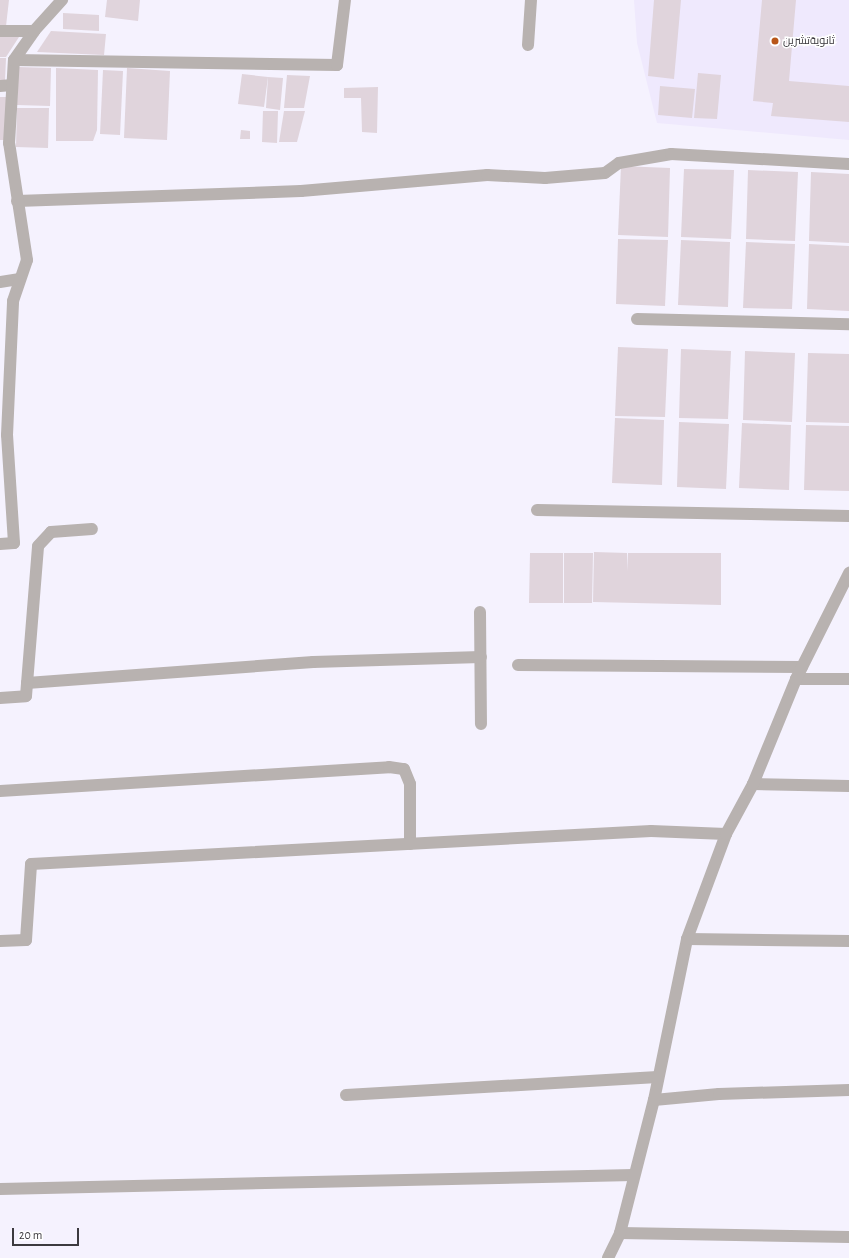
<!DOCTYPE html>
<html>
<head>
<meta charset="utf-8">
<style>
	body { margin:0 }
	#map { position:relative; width:849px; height:1258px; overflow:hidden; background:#f5f2fe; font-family:"Alegreya Sans",Cairo,sans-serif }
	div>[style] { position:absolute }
	.built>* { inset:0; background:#efe9fd }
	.building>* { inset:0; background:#e0d4dc }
	.minor>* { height:12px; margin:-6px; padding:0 6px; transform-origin:6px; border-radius:6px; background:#b8b2b0 }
	.dots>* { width:11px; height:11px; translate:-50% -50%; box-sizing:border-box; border:2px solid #fff; border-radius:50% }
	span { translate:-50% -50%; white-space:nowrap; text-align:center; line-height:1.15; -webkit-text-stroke:3px #fff; paint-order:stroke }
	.poi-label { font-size:11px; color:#3c3a3f }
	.left { translate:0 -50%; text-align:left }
	.scale { position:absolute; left:12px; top:1228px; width:67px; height:18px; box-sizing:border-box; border:2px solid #3c3a3f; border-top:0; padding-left:5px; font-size:12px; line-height:14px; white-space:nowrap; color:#3c3a3f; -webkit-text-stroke:3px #fff; paint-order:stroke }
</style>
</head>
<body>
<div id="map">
	<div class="built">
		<i style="clip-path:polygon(634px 0,849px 0,849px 140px,657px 123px,637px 43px)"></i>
	</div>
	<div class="building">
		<i style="clip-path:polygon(0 0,9px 0,6px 26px,0 26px)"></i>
		<i style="clip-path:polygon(107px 0,140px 0,138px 21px,105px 17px)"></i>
		<i style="clip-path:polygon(654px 0,681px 0,674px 79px,648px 76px)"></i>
		<i style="clip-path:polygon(762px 0,796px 0,789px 81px,849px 86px,849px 122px,771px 116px,773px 103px,753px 101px)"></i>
		<i style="clip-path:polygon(63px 13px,99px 15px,99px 31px,63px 29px)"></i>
		<i style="clip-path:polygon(51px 31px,106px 34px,104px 55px,37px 52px)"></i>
		<i style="clip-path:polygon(0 37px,19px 37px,6px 57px,0 57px)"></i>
		<i style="clip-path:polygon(0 58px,6px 58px,5px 81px,0 81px)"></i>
		<i style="clip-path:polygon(18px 67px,51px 68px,50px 106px,17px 105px)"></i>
		<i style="clip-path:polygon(56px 68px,98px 70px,97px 130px,93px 141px,56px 141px)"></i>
		<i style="clip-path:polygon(127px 68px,170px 71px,167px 140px,124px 138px)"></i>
		<i style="clip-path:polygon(103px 70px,123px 71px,120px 135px,100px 134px)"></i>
		<i style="clip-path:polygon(698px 73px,721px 75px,717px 119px,694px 118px)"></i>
		<i style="clip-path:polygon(242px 74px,268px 77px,264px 107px,238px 104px)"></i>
		<i style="clip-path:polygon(287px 75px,310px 76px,304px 108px,284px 108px)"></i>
		<i style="clip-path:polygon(268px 77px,283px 78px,280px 110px,266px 108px)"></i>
		<i style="clip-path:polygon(660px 86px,695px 89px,692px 118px,658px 115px)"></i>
		<i style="clip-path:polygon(378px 87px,377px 133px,362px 132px,361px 98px,344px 98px,344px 88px)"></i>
		<i style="clip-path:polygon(0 97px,6px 97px,6px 140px,0 140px)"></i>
		<i style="clip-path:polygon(17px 108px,49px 108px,48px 148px,16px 147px)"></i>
		<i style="clip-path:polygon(263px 111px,278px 111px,277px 143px,262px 142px)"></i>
		<i style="clip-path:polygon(284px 111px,305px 111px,297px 142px,279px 142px)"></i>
		<i style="clip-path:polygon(241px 130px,250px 131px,250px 139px,240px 139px)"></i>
		<i style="clip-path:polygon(621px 166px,670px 168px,668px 237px,618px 235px)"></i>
		<i style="clip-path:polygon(684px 169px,734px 170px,731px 239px,681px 237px)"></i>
		<i style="clip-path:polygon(748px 170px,798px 172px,795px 241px,746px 239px)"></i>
		<i style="clip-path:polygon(811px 172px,849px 174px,849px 243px,809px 241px)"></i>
		<i style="clip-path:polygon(618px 239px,668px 240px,665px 306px,616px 304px)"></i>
		<i style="clip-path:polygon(681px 240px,730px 242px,728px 307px,678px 305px)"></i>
		<i style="clip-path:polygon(746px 242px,795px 244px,792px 309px,743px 308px)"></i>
		<i style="clip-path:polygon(809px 244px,849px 246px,849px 311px,807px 309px)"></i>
		<i style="clip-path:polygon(618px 347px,668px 349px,665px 417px,615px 416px)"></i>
		<i style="clip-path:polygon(681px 349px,731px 351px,728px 419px,679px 418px)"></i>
		<i style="clip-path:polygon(745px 351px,795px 353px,792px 422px,743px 420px)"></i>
		<i style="clip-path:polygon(808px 353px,849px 354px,849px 423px,806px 422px)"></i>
		<i style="clip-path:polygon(615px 418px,664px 420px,662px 485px,612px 483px)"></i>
		<i style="clip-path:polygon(679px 422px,729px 424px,726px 489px,677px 487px)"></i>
		<i style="clip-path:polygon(742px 423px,791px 425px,789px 490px,739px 488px)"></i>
		<i style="clip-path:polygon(806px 425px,849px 426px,849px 491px,804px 490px)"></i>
		<i style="clip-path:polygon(594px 552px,627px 553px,628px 571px,628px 553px,721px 553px,721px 605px,593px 602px)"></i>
		<i style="clip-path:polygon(530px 553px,563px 553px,563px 603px,529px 603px)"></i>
		<i style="clip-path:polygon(564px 553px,593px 553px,592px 603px,564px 603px)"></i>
	</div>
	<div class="minor">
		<i style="left:0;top:31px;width:34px"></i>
		<i style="left:528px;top:45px;width:45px;rotate:-86.2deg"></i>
		<i style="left:14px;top:60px;width:323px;rotate:0.9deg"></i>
		<i style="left:337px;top:65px;width:65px;rotate:-83deg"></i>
		<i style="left:0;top:86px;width:12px;rotate:-5deg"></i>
		<i style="left:17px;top:201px;width:284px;rotate:-2deg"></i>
		<i style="left:301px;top:191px;width:187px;rotate:-4.9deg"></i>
		<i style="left:487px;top:175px;width:58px;rotate:3deg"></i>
		<i style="left:545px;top:178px;width:60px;rotate:-4.8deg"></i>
		<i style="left:605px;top:173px;width:17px;rotate:-36deg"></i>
		<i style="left:619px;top:163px;width:53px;rotate:-9.8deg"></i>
		<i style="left:671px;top:154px;width:178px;rotate:3.2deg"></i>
		<i style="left:0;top:282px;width:20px;rotate:-9deg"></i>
		<i style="left:637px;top:319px;width:212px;rotate:1.4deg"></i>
		<i style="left:537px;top:510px;width:312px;rotate:1.1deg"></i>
		<i style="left:0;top:544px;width:14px;rotate:-4deg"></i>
		<i style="left:14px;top:543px;width:108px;rotate:-93.7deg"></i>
		<i style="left:7px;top:435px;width:134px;rotate:-87.4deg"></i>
		<i style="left:13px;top:301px;width:43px;rotate:-71.1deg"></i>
		<i style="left:27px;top:260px;width:118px;rotate:-98.7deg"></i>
		<i style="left:9px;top:143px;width:83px;rotate:-86.6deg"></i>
		<i style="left:14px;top:60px;width:35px;rotate:-55deg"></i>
		<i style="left:34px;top:31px;width:42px;rotate:-47.9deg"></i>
		<i style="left:480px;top:612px;width:112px;rotate:89.5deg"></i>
		<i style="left:518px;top:665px;width:284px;rotate:0.4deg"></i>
		<i style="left:796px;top:679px;width:53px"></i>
		<i style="left:27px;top:683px;width:287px;rotate:-4.2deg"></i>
		<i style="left:313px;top:662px;width:168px;rotate:-1.7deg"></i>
		<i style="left:0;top:698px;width:26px;rotate:-4deg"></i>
		<i style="left:26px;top:696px;width:150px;rotate:-85.4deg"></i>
		<i style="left:38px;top:546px;width:19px;rotate:-47deg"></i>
		<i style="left:51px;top:532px;width:41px;rotate:-4.2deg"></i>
		<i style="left:753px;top:784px;width:96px;rotate:1.2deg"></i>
		<i style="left:0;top:791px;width:390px;rotate:-3.5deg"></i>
		<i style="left:389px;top:767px;width:15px;rotate:8deg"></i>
		<i style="left:404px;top:769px;width:16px;rotate:68deg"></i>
		<i style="left:410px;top:784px;width:60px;rotate:90deg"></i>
		<i style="left:687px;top:939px;width:162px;rotate:0.7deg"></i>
		<i style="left:0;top:941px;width:26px;rotate:-2deg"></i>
		<i style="left:26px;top:940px;width:76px;rotate:-86.2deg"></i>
		<i style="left:31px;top:864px;width:621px;rotate:-3.05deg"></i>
		<i style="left:651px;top:831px;width:75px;rotate:2.3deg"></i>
		<i style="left:346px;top:1095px;width:312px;rotate:-3.3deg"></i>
		<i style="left:654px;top:1100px;width:65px;rotate:-5.3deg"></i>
		<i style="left:719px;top:1094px;width:130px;rotate:-1.8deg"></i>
		<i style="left:0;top:1189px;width:634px;rotate:-1.27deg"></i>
		<i style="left:620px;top:1233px;width:229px;rotate:1deg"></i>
		<i style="left:608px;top:1258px;width:28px;rotate:-64deg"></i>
		<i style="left:620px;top:1233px;width:137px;rotate:-75.7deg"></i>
		<i style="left:654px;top:1100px;width:164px;rotate:-78.4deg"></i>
		<i style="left:687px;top:939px;width:112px;rotate:-69.6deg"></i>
		<i style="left:726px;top:834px;width:57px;rotate:-61.6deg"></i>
		<i style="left:753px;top:784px;width:113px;rotate:-67.7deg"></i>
		<i style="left:796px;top:679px;width:119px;rotate:-63.4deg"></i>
	</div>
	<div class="dots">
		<i style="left:775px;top:41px;background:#b85618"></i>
	</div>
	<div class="poi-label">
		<span class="left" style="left:783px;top:41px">ثانويةتشرين</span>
	</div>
	<div class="scale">20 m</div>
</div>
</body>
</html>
